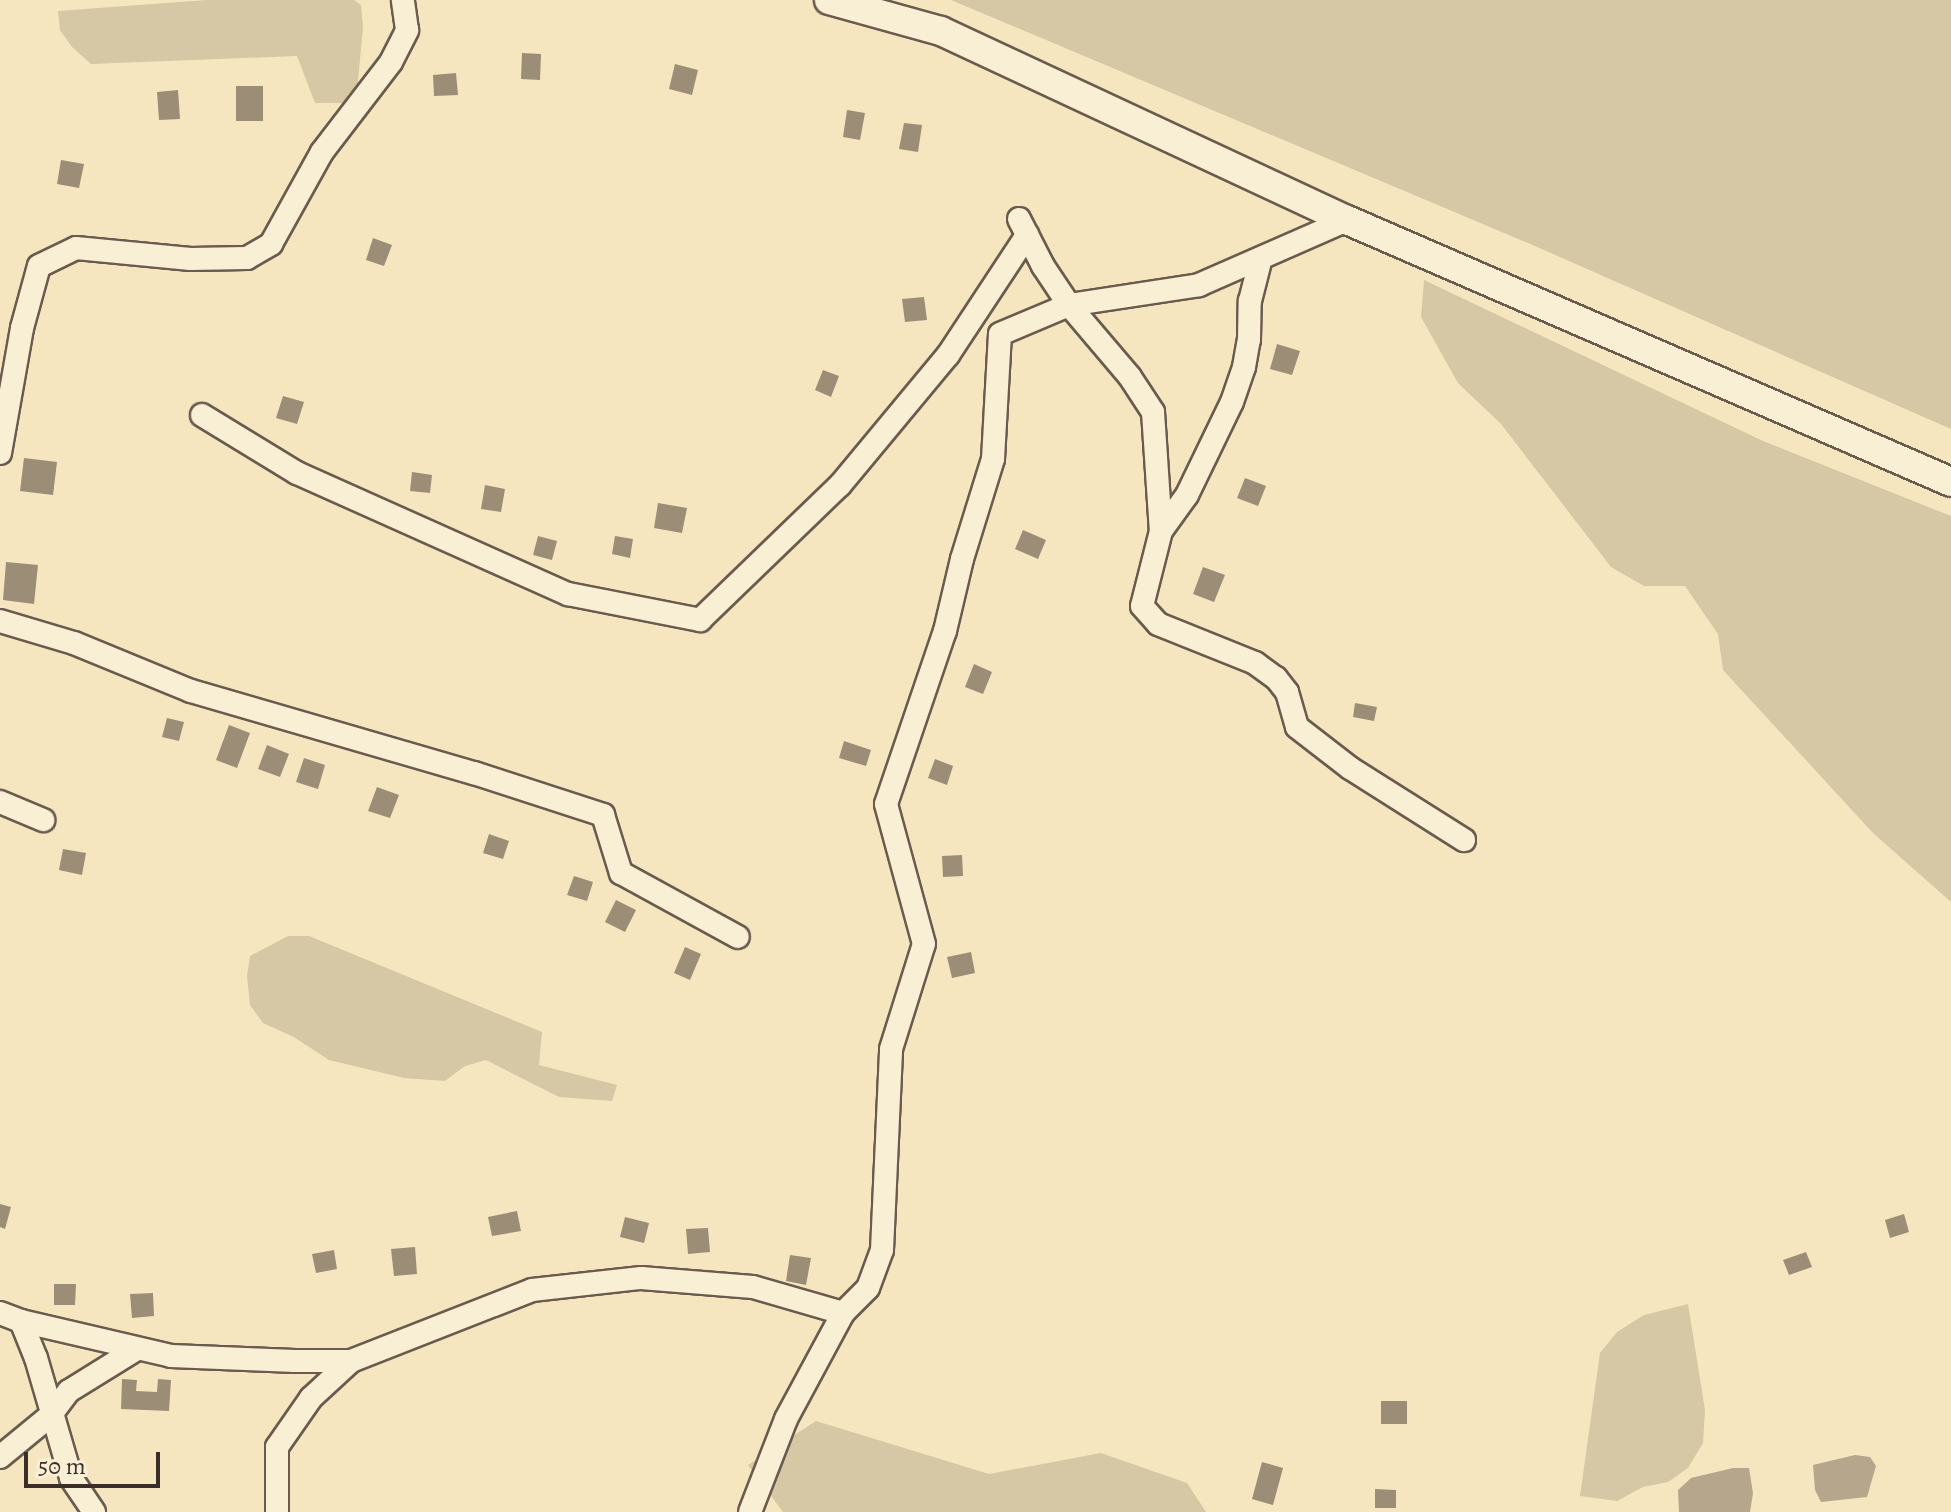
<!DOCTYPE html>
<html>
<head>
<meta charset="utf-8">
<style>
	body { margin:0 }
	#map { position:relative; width:1951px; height:1512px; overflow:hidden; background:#f6e6bf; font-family:Alegreya,serif }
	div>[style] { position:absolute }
	.green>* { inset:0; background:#d6c7a5 }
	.water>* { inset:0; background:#b6a78c }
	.building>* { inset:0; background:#9c8d77 }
	.roads { filter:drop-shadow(2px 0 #6a5b4e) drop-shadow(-2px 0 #6a5b4e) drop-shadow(0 2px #6a5b4e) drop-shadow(0 -2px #6a5b4e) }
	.minor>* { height:22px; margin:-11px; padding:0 11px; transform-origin:11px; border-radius:11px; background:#f9efd5 }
	.tertiary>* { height:28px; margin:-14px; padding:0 14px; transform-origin:14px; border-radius:14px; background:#f9efd5 }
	span { translate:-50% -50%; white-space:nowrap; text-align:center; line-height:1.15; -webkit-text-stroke:6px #f9efd5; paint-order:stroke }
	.scale { position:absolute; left:24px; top:1452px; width:136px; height:36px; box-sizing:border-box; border:4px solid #3b2d28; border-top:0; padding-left:10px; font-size:24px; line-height:28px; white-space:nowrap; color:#3b2d28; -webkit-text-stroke:6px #f9efd5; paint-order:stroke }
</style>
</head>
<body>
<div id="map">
	<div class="green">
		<i style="clip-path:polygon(207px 0,354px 0,361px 5px,363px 27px,357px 92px,343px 103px,315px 103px,297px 56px,91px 64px,72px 47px,60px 30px,58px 11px)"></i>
		<i style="clip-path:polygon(951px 0,1951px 0,1951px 429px,1528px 243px)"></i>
		<i style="clip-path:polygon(1424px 280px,1763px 441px,1951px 516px,1951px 902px,1873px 833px,1723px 670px,1718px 634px,1685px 586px,1644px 586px,1611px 567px,1501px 424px,1458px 383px,1421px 317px)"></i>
		<i style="clip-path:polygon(288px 936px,309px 936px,542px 1032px,539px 1065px,617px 1085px,612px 1101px,559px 1097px,486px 1060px,465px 1066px,445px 1081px,404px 1078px,329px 1060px,294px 1037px,263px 1023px,250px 1005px,247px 976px,250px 956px)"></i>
		<i style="clip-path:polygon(1688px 1304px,1705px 1410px,1703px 1443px,1688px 1468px,1668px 1482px,1643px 1487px,1617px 1501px,1580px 1496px,1600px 1353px,1617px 1332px,1644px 1315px)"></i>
		<i style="clip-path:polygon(816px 1421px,989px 1474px,1101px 1453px,1187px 1483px,1206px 1512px,783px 1512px,748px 1465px)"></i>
	</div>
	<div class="water">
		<i style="clip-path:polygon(1855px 1455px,1870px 1457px,1876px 1466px,1867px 1497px,1821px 1502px,1815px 1490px,1813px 1465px)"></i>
		<i style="clip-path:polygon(1733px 1468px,1749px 1468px,1753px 1493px,1750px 1512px,1679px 1512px,1678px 1490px,1691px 1478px)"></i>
	</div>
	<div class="building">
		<i style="clip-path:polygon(522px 53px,541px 54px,540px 80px,521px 79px)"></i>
		<i style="clip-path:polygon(675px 64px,698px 70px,692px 95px,669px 89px)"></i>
		<i style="clip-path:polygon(456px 73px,458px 95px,434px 96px,433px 75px)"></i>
		<i style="clip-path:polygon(236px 86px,263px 86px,263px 121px,236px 121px)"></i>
		<i style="clip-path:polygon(178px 90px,180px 119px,159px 120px,157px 92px)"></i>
		<i style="clip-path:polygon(847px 110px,865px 113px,860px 140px,843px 137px)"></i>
		<i style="clip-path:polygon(904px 123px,922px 125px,918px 152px,899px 149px)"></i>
		<i style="clip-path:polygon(61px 160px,84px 164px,79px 188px,57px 184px)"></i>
		<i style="clip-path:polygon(373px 238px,392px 245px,384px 266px,366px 260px)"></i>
		<i style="clip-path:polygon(924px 297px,927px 320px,905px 322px,902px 299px)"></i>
		<i style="clip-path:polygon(1277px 344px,1300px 351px,1292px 375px,1270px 369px)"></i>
		<i style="clip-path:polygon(823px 370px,839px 376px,831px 397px,815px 390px)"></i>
		<i style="clip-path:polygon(283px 396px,304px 402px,297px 424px,276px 418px)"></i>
		<i style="clip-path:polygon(24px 458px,57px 462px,53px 495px,20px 491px)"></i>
		<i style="clip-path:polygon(412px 472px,432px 475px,430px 493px,410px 491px)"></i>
		<i style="clip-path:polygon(1245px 478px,1266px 486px,1258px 506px,1237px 498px)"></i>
		<i style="clip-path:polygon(485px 485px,505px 489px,501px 512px,481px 509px)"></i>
		<i style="clip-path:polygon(658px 503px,687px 508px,682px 533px,654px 528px)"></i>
		<i style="clip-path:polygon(1023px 530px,1046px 540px,1038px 559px,1015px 549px)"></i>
		<i style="clip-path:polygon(538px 536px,557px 541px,552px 560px,533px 555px)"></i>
		<i style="clip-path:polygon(615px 536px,633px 539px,630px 558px,612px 554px)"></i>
		<i style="clip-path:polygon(6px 562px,38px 565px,34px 604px,3px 600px)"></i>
		<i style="clip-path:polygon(1203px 567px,1225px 575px,1214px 602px,1193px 594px)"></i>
		<i style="clip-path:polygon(974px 664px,992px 672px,983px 694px,965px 687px)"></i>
		<i style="clip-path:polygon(1355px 703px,1377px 707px,1374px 721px,1353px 717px)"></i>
		<i style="clip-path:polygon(167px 718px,184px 722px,179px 741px,162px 737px)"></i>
		<i style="clip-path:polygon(229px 725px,250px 733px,237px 768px,216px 760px)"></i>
		<i style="clip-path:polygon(844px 741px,871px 750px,866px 766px,839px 758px)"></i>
		<i style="clip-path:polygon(267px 745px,289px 754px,280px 777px,258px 769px)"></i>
		<i style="clip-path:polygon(304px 758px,325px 765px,318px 789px,296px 782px)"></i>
		<i style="clip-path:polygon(935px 759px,953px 766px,947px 785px,928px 778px)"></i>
		<i style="clip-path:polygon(377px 787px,399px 795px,390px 818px,368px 811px)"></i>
		<i style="clip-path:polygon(489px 834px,509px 841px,503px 859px,483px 853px)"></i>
		<i style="clip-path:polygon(63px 849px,86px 853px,82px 875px,59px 870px)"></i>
		<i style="clip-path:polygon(962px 855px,963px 876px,943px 877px,942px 856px)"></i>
		<i style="clip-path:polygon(574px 876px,593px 882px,587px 901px,567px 895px)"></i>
		<i style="clip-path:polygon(616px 900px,636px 910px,625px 932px,605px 922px)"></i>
		<i style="clip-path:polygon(685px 947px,701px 954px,690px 980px,674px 973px)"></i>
		<i style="clip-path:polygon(971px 952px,975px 973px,952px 978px,947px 957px)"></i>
		<i style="clip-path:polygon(0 1204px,11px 1207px,5px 1229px,0 1227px)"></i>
		<i style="clip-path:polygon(517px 1211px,521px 1231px,492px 1236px,488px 1217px)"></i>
		<i style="clip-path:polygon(1904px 1214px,1909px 1232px,1890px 1238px,1885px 1220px)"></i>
		<i style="clip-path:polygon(625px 1217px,649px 1223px,644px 1243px,620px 1237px)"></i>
		<i style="clip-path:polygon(708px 1228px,710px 1252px,688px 1254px,686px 1229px)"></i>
		<i style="clip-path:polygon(415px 1247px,417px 1274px,394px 1276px,391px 1249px)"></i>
		<i style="clip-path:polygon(334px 1250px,337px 1269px,316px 1273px,312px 1254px)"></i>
		<i style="clip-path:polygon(1806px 1252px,1812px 1267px,1789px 1275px,1783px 1260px)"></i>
		<i style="clip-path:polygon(790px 1255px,811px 1258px,806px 1285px,786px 1281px)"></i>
		<i style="clip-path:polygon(54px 1284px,76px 1284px,75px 1305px,54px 1305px)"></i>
		<i style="clip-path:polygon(153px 1293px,154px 1316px,132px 1318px,130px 1294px)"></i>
		<i style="clip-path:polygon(122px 1379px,137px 1380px,136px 1391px,157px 1392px,158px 1379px,171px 1380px,169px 1411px,121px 1409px)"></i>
		<i style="clip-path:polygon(1381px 1401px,1407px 1401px,1407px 1424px,1381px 1424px)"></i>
		<i style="clip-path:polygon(1262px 1462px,1283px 1468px,1273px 1505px,1252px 1499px)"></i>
		<i style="clip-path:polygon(1375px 1489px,1396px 1490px,1396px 1508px,1375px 1508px)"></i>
	</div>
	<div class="roads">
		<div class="minor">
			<i style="left:1019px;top:219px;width:53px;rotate:62.9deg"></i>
			<i style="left:1043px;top:266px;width:47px;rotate:56.3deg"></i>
			<i style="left:1069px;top:305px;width:94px;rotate:49.7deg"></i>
			<i style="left:1130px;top:377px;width:42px;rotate:56.7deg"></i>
			<i style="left:1153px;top:412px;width:119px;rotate:86.2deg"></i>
			<i style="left:1161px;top:531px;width:77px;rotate:104.2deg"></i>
			<i style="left:1142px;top:606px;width:24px;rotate:48deg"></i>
			<i style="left:1158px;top:624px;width:105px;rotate:21.9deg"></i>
			<i style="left:1255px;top:663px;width:26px;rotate:36deg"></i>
			<i style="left:1276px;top:678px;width:18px;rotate:52deg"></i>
			<i style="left:1287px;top:692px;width:36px;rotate:74deg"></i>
			<i style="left:1297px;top:727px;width:67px;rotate:37.7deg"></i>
			<i style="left:1350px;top:768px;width:135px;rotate:32.3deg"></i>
			<i style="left:202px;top:415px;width:111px;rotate:31.4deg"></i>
			<i style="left:297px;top:473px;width:297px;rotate:24.1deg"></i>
			<i style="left:568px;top:594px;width:135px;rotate:11.1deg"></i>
			<i style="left:700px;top:620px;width:194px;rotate:-44deg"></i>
			<i style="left:840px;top:485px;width:169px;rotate:-50.3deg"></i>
			<i style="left:948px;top:355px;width:144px;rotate:-56.6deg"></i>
			<i style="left:0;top:453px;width:127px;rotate:-80deg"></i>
			<i style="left:22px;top:328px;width:64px;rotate:-74.7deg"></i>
			<i style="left:39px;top:266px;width:41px;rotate:-25.9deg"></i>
			<i style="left:76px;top:248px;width:115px;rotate:5.5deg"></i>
			<i style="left:190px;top:259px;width:57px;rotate:-1deg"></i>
			<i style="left:247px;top:258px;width:28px;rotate:-30deg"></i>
			<i style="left:271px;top:244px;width:105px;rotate:-61deg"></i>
			<i style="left:322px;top:152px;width:113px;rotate:-52.5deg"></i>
			<i style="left:391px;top:62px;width:36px;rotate:-63deg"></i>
			<i style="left:407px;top:30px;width:30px;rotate:-98deg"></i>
			<i style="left:1161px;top:531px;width:44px;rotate:-54.2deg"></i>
			<i style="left:1187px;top:495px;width:103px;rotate:-64.2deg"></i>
			<i style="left:1232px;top:402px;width:37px;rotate:-71deg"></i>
			<i style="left:1244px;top:367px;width:27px;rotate:-80deg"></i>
			<i style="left:1249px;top:340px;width:39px;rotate:-89deg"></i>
			<i style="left:1250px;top:301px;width:44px;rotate:-75.7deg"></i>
			<i style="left:0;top:621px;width:77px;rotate:16.6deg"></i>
			<i style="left:74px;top:643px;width:126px;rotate:22.3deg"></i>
			<i style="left:191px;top:691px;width:295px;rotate:16.2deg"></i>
			<i style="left:474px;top:773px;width:136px;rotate:18deg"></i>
			<i style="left:603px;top:815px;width:61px;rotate:72.8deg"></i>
			<i style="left:621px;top:873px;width:133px;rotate:28.7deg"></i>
			<i style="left:0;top:802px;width:47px;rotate:22.7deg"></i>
			<i style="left:0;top:1313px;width:22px;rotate:21deg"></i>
			<i style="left:21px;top:1321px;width:154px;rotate:13.1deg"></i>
			<i style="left:171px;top:1356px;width:124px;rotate:2.3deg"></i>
			<i style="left:295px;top:1361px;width:56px"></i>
			<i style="left:351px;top:1361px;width:194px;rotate:-21.4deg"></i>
			<i style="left:532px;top:1290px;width:110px;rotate:-6.3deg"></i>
			<i style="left:641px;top:1278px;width:112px;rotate:4.6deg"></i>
			<i style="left:753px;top:1287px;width:94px;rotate:16.1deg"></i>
			<i style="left:843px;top:1313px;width:35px;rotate:-45deg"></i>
			<i style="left:868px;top:1288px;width:40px;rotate:-69.8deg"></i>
			<i style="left:882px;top:1250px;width:201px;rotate:-87.4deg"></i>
			<i style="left:891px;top:1049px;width:110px;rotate:-72.6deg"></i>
			<i style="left:924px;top:944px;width:145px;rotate:-105.2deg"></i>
			<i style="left:886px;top:804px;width:183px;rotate:-71.2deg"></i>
			<i style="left:945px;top:631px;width:74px;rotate:-76.7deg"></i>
			<i style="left:962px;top:559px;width:105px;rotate:-72.8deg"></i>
			<i style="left:993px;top:459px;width:125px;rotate:-86.8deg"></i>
			<i style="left:1000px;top:334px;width:75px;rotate:-22.8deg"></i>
			<i style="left:1069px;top:305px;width:132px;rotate:-8.7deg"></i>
			<i style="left:1199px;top:285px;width:162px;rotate:-23.7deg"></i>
			<i style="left:21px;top:1321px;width:40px;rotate:68deg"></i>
			<i style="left:36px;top:1358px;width:125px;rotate:73.7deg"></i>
			<i style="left:71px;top:1478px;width:41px;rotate:55.9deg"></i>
			<i style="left:0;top:1457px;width:65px;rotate:-39.4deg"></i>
			<i style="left:50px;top:1416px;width:31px;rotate:-53deg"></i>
			<i style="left:69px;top:1391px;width:78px;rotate:-31.8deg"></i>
			<i style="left:277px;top:1512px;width:65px;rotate:-90deg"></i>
			<i style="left:277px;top:1447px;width:60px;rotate:-55.2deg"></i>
			<i style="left:311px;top:1398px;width:54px;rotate:-42.8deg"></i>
			<i style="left:750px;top:1512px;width:100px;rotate:-68.8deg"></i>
			<i style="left:786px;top:1419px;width:120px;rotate:-61.7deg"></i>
		</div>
		<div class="tertiary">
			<i style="left:829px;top:0;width:116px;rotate:15.5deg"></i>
			<i style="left:941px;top:31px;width:448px;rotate:25deg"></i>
			<i style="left:1347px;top:220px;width:658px;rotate:23.45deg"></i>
		</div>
	</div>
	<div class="scale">50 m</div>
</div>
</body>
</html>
